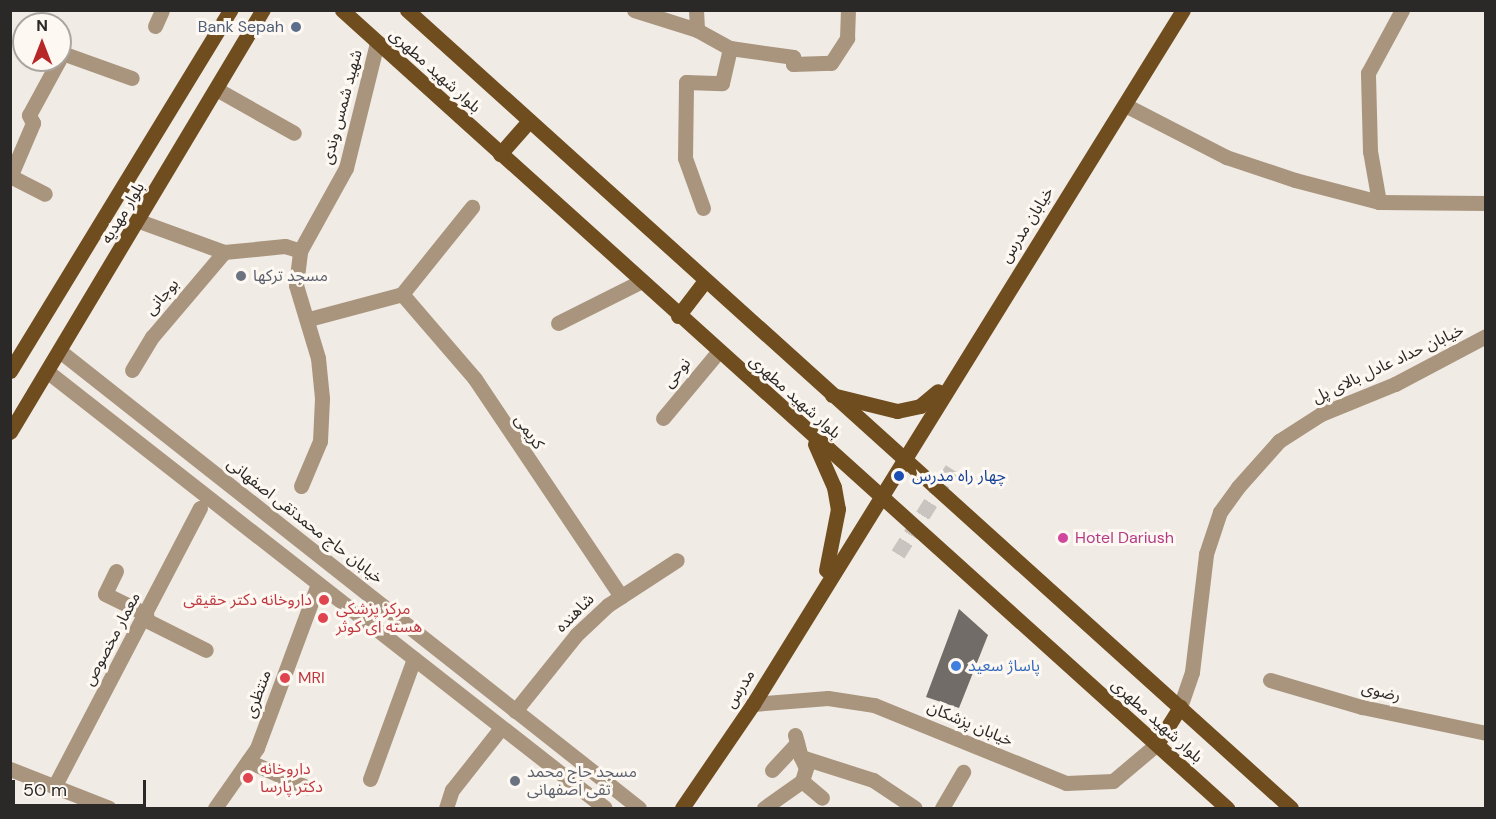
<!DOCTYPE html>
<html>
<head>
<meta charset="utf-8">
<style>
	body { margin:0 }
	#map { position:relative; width:1496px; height:819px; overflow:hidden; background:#f0ebe5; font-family:"DM Sans","Noto Sans Arabic",sans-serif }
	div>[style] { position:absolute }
	.building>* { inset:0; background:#716c67 }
	.minor-tunnel>* { height:15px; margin-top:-7.5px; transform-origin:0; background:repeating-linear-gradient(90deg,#c9c4bf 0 15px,transparent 0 23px) }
	.minor>* { height:15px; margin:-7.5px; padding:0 7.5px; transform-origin:7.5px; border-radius:7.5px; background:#a9957d }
	.major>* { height:15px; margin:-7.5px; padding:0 7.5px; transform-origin:7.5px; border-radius:7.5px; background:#704d1e }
	.dots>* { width:16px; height:16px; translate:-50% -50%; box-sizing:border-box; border:3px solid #fef8f2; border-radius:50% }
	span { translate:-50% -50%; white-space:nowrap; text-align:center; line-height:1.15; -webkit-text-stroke:6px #fef8f2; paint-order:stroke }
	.service-label { font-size:16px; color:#4e5e75 }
	.right { translate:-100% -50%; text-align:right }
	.street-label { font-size:16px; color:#2b2927 }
	.worship-label { font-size:16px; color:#5b616d }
	.left { translate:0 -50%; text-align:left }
	.transit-label { font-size:16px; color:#164399 }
	.hotel-label { font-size:16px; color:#b23c85 }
	.health-label { font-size:16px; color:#be3a42 }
	.shop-label { font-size:16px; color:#366cbe }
	.frame { position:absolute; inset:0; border:12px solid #2b2927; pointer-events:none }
	.north { position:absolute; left:12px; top:12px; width:60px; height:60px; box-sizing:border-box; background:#fef8f2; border:2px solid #aaa5a1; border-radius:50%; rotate:0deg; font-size:16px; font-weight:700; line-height:24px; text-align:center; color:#2b2927 }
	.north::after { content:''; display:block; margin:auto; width:21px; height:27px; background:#b72728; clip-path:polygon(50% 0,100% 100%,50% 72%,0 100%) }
	.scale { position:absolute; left:12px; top:780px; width:134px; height:27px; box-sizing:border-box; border:3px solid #2b2927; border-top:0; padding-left:8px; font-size:18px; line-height:21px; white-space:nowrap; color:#2b2927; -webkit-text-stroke:4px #fef8f2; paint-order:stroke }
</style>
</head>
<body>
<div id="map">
	<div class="building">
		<i style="clip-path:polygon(959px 609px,988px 635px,959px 708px,926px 697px)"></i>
	</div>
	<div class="minor-tunnel">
		<i style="left:898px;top:554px;width:101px;rotate:-57.6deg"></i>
	</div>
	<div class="minor">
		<i style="left:634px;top:10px;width:66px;rotate:17.6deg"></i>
		<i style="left:696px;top:10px;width:20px;rotate:87deg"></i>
		<i style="left:697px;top:30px;width:38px;rotate:29deg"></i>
		<i style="left:155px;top:26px;width:17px;rotate:-66deg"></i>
		<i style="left:60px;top:57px;width:4px;rotate:-63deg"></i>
		<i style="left:62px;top:53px;width:74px;rotate:19.7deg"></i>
		<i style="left:218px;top:90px;width:87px;rotate:29.5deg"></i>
		<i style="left:1125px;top:105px;width:114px;rotate:27.2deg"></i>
		<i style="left:1226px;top:157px;width:73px;rotate:18.4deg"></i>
		<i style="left:1295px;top:180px;width:87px;rotate:14.7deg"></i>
		<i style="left:1379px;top:202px;width:107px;rotate:0.5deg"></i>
		<i style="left:10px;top:176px;width:39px;rotate:27deg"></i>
		<i style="left:10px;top:177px;width:59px;rotate:-66.9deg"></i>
		<i style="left:33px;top:123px;width:9px;rotate:-117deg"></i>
		<i style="left:29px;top:115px;width:63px;rotate:-61.4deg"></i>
		<i style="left:1379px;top:202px;width:52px;rotate:-100deg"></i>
		<i style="left:1370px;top:151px;width:78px;rotate:-91.5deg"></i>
		<i style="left:1368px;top:73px;width:72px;rotate:-61.6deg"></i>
		<i style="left:703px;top:208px;width:53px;rotate:-109.8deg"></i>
		<i style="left:685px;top:158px;width:76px;rotate:-89.2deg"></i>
		<i style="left:686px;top:82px;width:36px;rotate:2deg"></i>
		<i style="left:722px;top:83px;width:36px;rotate:-77deg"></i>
		<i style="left:730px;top:48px;width:64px;rotate:8.1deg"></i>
		<i style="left:793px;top:57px;width:7px;rotate:90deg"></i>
		<i style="left:793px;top:64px;width:38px;rotate:-2deg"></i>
		<i style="left:831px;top:63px;width:30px;rotate:-57deg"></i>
		<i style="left:847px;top:38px;width:28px;rotate:-88deg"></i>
		<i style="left:139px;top:221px;width:90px;rotate:20deg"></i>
		<i style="left:224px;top:252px;width:61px;rotate:-5.6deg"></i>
		<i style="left:285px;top:246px;width:16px;rotate:18deg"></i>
		<i style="left:402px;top:294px;width:112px;rotate:49.3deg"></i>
		<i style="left:475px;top:379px;width:262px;rotate:56.1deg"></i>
		<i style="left:309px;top:319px;width:96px;rotate:-15deg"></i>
		<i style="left:402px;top:294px;width:112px;rotate:-51.2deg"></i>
		<i style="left:558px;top:323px;width:92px;rotate:-26.6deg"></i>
		<i style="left:61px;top:352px;width:736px;rotate:38.27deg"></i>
		<i style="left:132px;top:370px;width:39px;rotate:-59deg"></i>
		<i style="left:152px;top:337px;width:111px;rotate:-49.7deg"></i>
		<i style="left:48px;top:372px;width:707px;rotate:38.05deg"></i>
		<i style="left:663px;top:418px;width:86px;rotate:-50.2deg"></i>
		<i style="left:301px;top:486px;width:49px;rotate:-67.1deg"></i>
		<i style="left:320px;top:441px;width:43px;rotate:-87.3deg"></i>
		<i style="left:322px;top:398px;width:40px;rotate:-95.7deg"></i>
		<i style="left:318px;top:358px;width:76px;rotate:-106.8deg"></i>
		<i style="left:296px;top:285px;width:34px;rotate:-83deg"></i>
		<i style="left:300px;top:251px;width:95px;rotate:-61deg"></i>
		<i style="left:346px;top:168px;width:129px;rotate:-76.1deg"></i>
		<i style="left:116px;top:571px;width:25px;rotate:116deg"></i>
		<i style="left:105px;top:594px;width:46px;rotate:26deg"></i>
		<i style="left:144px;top:619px;width:69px;rotate:26.6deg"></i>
		<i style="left:1270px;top:680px;width:96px;rotate:16.4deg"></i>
		<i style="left:1362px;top:707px;width:127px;rotate:11.8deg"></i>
		<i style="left:753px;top:704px;width:75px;rotate:-4.6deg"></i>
		<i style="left:828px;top:698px;width:47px;rotate:8.7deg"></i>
		<i style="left:874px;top:705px;width:207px;rotate:22.1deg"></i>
		<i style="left:1066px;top:783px;width:47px;rotate:-2.4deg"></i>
		<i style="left:1113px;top:781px;width:57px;rotate:-40.1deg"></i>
		<i style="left:1180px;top:707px;width:37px;rotate:-71deg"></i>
		<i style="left:1192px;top:672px;width:119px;rotate:-83.2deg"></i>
		<i style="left:1206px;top:554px;width:44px;rotate:-71.6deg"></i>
		<i style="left:1220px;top:512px;width:31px;rotate:-54deg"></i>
		<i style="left:1238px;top:487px;width:62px;rotate:-48.3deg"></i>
		<i style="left:1279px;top:441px;width:50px;rotate:-32.7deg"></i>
		<i style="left:1321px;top:414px;width:80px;rotate:-22.1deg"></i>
		<i style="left:1395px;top:384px;width:103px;rotate:-27.8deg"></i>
		<i style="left:515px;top:711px;width:97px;rotate:-51.2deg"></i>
		<i style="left:576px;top:635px;width:44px;rotate:-43.2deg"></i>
		<i style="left:608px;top:605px;width:82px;rotate:-33.1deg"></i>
		<i style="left:795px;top:735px;width:23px;rotate:75deg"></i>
		<i style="left:801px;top:757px;width:76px;rotate:17.7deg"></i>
		<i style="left:873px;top:780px;width:50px;rotate:33.7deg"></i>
		<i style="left:801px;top:757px;width:12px;rotate:66deg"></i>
		<i style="left:806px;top:768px;width:14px;rotate:107deg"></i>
		<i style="left:802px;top:781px;width:26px;rotate:40deg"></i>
		<i style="left:248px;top:761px;width:64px;rotate:24.1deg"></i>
		<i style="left:10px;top:769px;width:106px;rotate:21.5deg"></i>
		<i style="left:772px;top:770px;width:37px;rotate:-47deg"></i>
		<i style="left:370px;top:779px;width:128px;rotate:-69.9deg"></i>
		<i style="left:54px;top:787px;width:315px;rotate:-62.4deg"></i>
		<i style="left:215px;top:808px;width:73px;rotate:-55deg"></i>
		<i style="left:257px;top:748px;width:175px;rotate:-69.6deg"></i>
		<i style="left:446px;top:808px;width:19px;rotate:-72deg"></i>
		<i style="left:452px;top:790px;width:79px;rotate:-51.7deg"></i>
		<i style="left:764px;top:808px;width:47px;rotate:-35.4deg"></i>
		<i style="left:942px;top:808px;width:42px;rotate:-59.7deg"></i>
	</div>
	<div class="major">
		<i style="left:342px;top:10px;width:1192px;rotate:42.04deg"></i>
		<i style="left:407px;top:10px;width:1191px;rotate:42.07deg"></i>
		<i style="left:500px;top:154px;width:44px;rotate:-48.7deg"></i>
		<i style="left:678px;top:316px;width:43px;rotate:-52.6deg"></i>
		<i style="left:10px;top:371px;width:423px;rotate:-58.6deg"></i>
		<i style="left:832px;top:395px;width:67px;rotate:13.8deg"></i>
		<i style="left:897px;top:411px;width:24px;rotate:-12deg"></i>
		<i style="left:920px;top:406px;width:23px;rotate:-40deg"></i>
		<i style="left:10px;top:432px;width:492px;rotate:-59.1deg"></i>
		<i style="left:815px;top:444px;width:47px;rotate:66.2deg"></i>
		<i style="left:834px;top:487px;width:22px;rotate:80deg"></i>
		<i style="left:838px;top:509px;width:62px;rotate:101.1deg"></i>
		<i style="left:1157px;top:744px;width:44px;rotate:-58.1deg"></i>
		<i style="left:682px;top:808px;width:126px;rotate:-55.7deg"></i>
		<i style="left:753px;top:704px;width:816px;rotate:-58.22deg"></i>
	</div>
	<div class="dots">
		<i style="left:296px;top:27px;background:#5c6f8a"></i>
		<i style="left:241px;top:276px;background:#6b7280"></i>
		<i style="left:899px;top:476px;background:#1a4fb4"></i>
		<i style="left:1063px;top:538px;background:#d1479c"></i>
		<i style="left:324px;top:600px;background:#e0444e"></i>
		<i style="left:323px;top:618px;background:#e0444e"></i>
		<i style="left:956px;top:666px;background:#3f7fe0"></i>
		<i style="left:285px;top:678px;background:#e0444e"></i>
		<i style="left:248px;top:778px;background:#e0444e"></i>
		<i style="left:515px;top:781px;background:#6b7280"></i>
	</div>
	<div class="service-label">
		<span class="right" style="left:284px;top:27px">Bank Sepah</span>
	</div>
	<div class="street-label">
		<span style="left:435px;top:71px;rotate:42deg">بلوار شهید مطهری</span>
		<span style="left:342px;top:107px;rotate:-75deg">شهید شمس وندی</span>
		<span style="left:123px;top:213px;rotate:-59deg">بلوار مهدیه</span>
		<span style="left:1027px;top:225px;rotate:-58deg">خیابان مدرس</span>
		<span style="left:162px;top:297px;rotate:-49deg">بوجانی</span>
		<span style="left:1388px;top:364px;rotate:-25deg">خیابان حداد عادل بالای پل</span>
		<span style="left:677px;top:373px;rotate:-50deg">نوحی</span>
		<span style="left:795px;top:397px;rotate:42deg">بلوار شهید مطهری</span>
		<span style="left:529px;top:432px;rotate:55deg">کریمی</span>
		<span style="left:305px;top:521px;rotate:38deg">خیابان حاج محمدتقی اصفهانی</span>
		<span style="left:575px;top:613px;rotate:-45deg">شاهنده</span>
		<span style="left:112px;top:639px;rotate:-62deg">معمار مخصوص</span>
		<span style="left:740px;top:689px;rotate:-58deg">مدرس</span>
		<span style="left:1381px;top:692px;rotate:13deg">رضوی</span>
		<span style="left:258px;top:694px;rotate:-70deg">منتظری</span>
		<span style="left:1157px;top:721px;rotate:42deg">بلوار شهید مطهری</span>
		<span style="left:970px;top:724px;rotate:23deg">خیابان پزشکان</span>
	</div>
	<div class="worship-label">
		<span class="left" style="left:253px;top:276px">مسجد ترکها</span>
		<span class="left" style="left:527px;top:781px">مسجد حاج محمد<br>تقی اصفهانی</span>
	</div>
	<div class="transit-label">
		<span class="left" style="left:912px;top:476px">چهار راه مدرس</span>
	</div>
	<div class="hotel-label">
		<span class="left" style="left:1075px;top:538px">Hotel Dariush</span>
	</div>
	<div class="health-label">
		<span class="right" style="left:312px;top:600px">داروخانه دکتر حقیقی</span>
		<span class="left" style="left:336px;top:618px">مرکز پزشکی<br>هسته ای کوثر</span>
		<span class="left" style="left:298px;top:678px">MRI</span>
		<span class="left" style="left:260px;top:778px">داروخانه<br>دکتر پارسا</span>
	</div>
	<div class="shop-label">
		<span class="left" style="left:968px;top:666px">پاساژ سعید</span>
	</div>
	<div class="frame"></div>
	<div class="north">N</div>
	<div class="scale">50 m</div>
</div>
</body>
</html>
